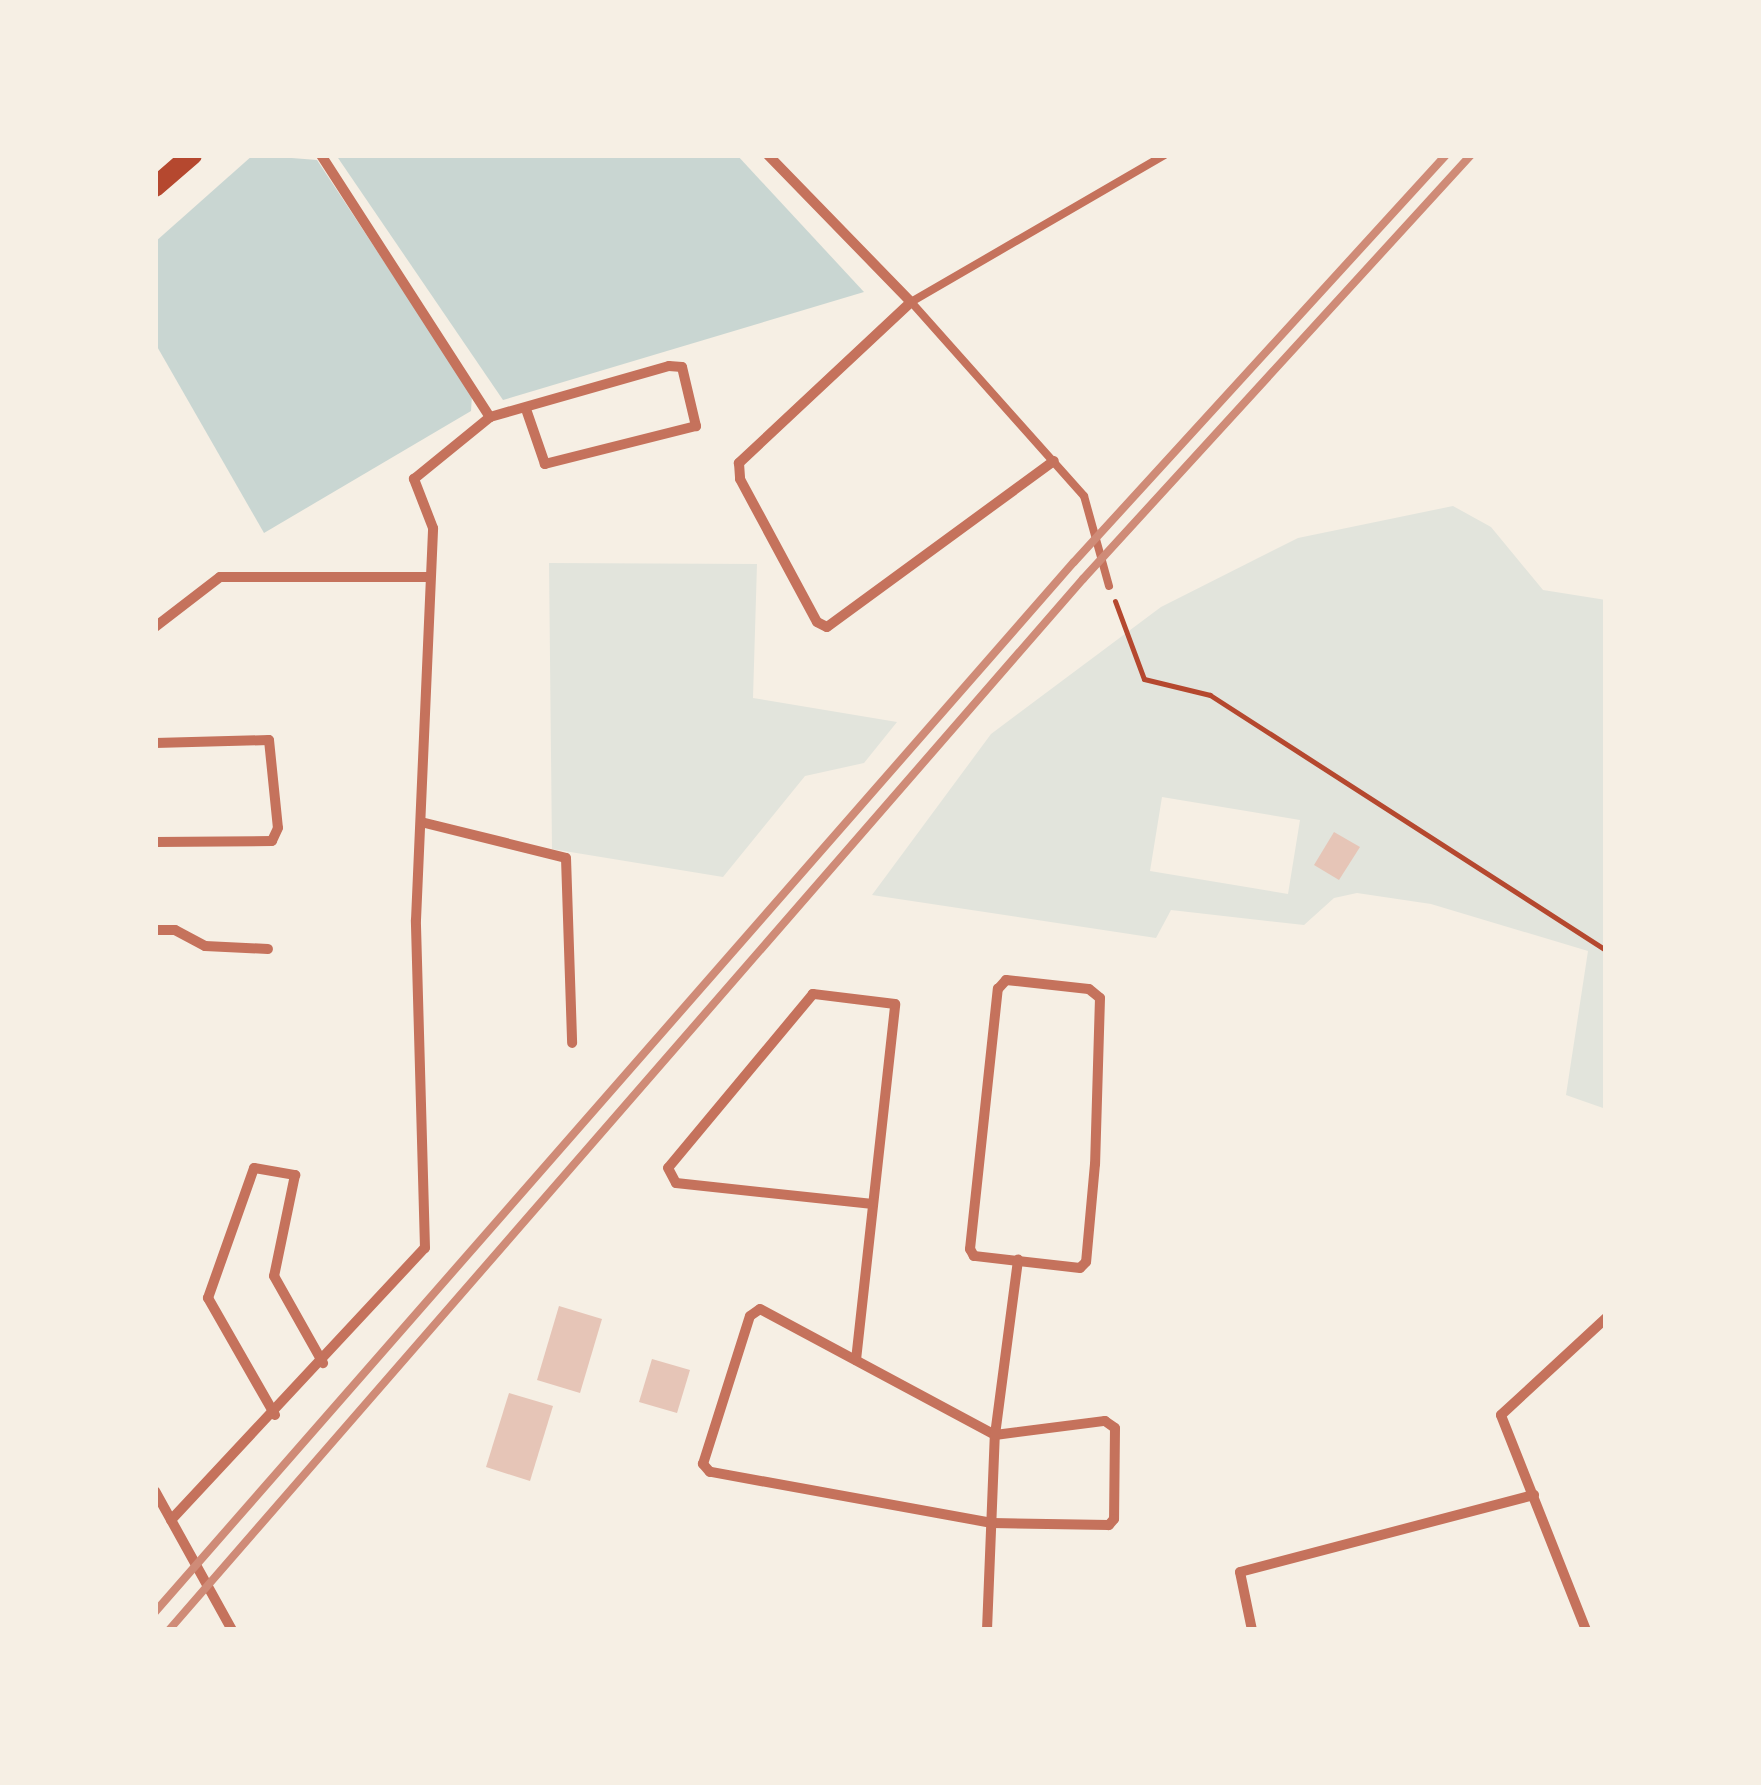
<!DOCTYPE html>
<html>
<head>
<meta charset="utf-8">
<style>
	body { margin:0 }
	#map { position:relative; width:1761px; height:1785px; overflow:hidden; background:#f6efe4; font-family:Poppins,sans-serif }
	div>[style] { position:absolute }
	.green>* { inset:0; background:#e2e4dc }
	.water>* { inset:0; background:#c9d6d2 }
	.building>* { inset:0; background:#e6c5b7 }
	.path>* { height:5px; margin:-2.5px; padding:0 2.5px; transform-origin:2.5px; border-radius:2.5px; background:#b5482f }
	.service>* { height:8px; margin:-4px; padding:0 4px; transform-origin:4px; border-radius:4px; background:#c5725c }
	.minor>* { height:10px; margin:-5px; padding:0 5px; transform-origin:5px; border-radius:5px; background:#c5725c }
	.secondary>* { height:20px; margin:-10px; padding:0 10px; transform-origin:10px; border-radius:10px; background:#b5482f }
	.rail>* { height:8px; margin:-4px; padding:0 4px; transform-origin:4px; border-radius:4px; background:#cf8b77 }
	span { translate:-50% -50%; white-space:nowrap; text-align:center; line-height:1.15; -webkit-text-stroke:8px #f6efe4; paint-order:stroke }
	.frame { position:absolute; inset:0; border:158px solid #f6efe4; pointer-events:none }
</style>
</head>
<body>
<div id="map">
	<div class="green">
		<i style="clip-path:polygon(evenodd,1453px 506px,1491px 527px,1543px 590px,1606px 600px,1603px 1108px,1566px 1095px,1588px 951px,1431px 904px,1357px 893px,1334px 898px,1304px 925px,1171px 910px,1156px 938px,872px 895px,991px 734px,1161px 607px,1298px 538px,1453px 506px,1162px 797px,1300px 820px,1288px 894px,1150px 871px,1162px 797px)"></i>
		<i style="clip-path:polygon(549px 563px,757px 564px,753px 698px,897px 722px,864px 763px,805px 776px,723px 877px,552px 849px)"></i>
	</div>
	<div class="water">
		<i style="clip-path:polygon(253px 155px,317px 160px,472px 395px,471px 411px,264px 533px,155px 343px,155px 242px)"></i>
		<i style="clip-path:polygon(336px 155px,737px 155px,864px 292px,503px 400px)"></i>
	</div>
	<div class="building">
		<i style="clip-path:polygon(1334px 832px,1360px 847px,1339px 880px,1314px 865px)"></i>
		<i style="clip-path:polygon(559px 1306px,602px 1319px,580px 1393px,537px 1380px)"></i>
		<i style="clip-path:polygon(652px 1359px,690px 1370px,677px 1413px,639px 1402px)"></i>
		<i style="clip-path:polygon(509px 1393px,553px 1406px,530px 1481px,486px 1467px)"></i>
	</div>
	<div class="path">
		<i style="left:1115px;top:601px;width:83px;rotate:69.6deg"></i>
		<i style="left:1144px;top:679px;width:68px;rotate:13.6deg"></i>
		<i style="left:1210px;top:695px;width:471px;rotate:32.8deg"></i>
	</div>
	<div class="service">
		<i style="left:1109px;top:586px;width:93px;rotate:-105.5deg"></i>
		<i style="left:1084px;top:496px;width:260px;rotate:-131.7deg"></i>
		<i style="left:911px;top:302px;width:293px;rotate:-30.1deg"></i>
	</div>
	<div class="minor">
		<i style="left:321px;top:155px;width:312px;rotate:57.2deg"></i>
		<i style="left:768px;top:155px;width:205px;rotate:45.8deg"></i>
		<i style="left:911px;top:302px;width:236px;rotate:136.9deg"></i>
		<i style="left:739px;top:463px;width:16px;rotate:86deg"></i>
		<i style="left:740px;top:479px;width:162px;rotate:61.7deg"></i>
		<i style="left:817px;top:622px;width:11px;rotate:27deg"></i>
		<i style="left:827px;top:627px;width:281px;rotate:-36.2deg"></i>
		<i style="left:155px;top:627px;width:82px;rotate:-37.6deg"></i>
		<i style="left:220px;top:577px;width:210px"></i>
		<i style="left:155px;top:743px;width:114px;rotate:-1.5deg"></i>
		<i style="left:269px;top:740px;width:88px;rotate:84.2deg"></i>
		<i style="left:278px;top:828px;width:14px;rotate:115deg"></i>
		<i style="left:272px;top:841px;width:117px;rotate:179.5deg"></i>
		<i style="left:421px;top:822px;width:149px;rotate:13.9deg"></i>
		<i style="left:566px;top:858px;width:185px;rotate:88.1deg"></i>
		<i style="left:155px;top:930px;width:20px"></i>
		<i style="left:175px;top:930px;width:34px;rotate:28deg"></i>
		<i style="left:205px;top:946px;width:63px;rotate:2.7deg"></i>
		<i style="left:1006px;top:980px;width:83px;rotate:6.2deg"></i>
		<i style="left:1089px;top:989px;width:14px;rotate:39deg"></i>
		<i style="left:1100px;top:998px;width:166px;rotate:91.7deg"></i>
		<i style="left:1095px;top:1164px;width:98px;rotate:95.2deg"></i>
		<i style="left:1086px;top:1262px;width:8px;rotate:135deg"></i>
		<i style="left:1080px;top:1268px;width:107px;rotate:-173.5deg"></i>
		<i style="left:974px;top:1256px;width:8px;rotate:-120deg"></i>
		<i style="left:970px;top:1249px;width:262px;rotate:-83.9deg"></i>
		<i style="left:998px;top:989px;width:12px;rotate:-48deg"></i>
		<i style="left:760px;top:1309px;width:267px;rotate:28.2deg"></i>
		<i style="left:995px;top:1435px;width:111px;rotate:-7.3deg"></i>
		<i style="left:1105px;top:1421px;width:12px;rotate:35deg"></i>
		<i style="left:1115px;top:1428px;width:91px;rotate:90.6deg"></i>
		<i style="left:1114px;top:1519px;width:8px;rotate:130deg"></i>
		<i style="left:1109px;top:1525px;width:117px;rotate:-179deg"></i>
		<i style="left:992px;top:1523px;width:287px;rotate:-169.7deg"></i>
		<i style="left:710px;top:1472px;width:11px;rotate:-131deg"></i>
		<i style="left:703px;top:1464px;width:155px;rotate:-72.4deg"></i>
		<i style="left:750px;top:1316px;width:12px;rotate:-35deg"></i>
		<i style="left:856px;top:1360px;width:358px;rotate:-83.7deg"></i>
		<i style="left:895px;top:1004px;width:83px;rotate:-173deg"></i>
		<i style="left:813px;top:994px;width:226px;rotate:129.8deg"></i>
		<i style="left:668px;top:1168px;width:17px;rotate:62deg"></i>
		<i style="left:676px;top:1183px;width:198px;rotate:6.1deg"></i>
		<i style="left:275px;top:1415px;width:135px;rotate:-119.8deg"></i>
		<i style="left:208px;top:1298px;width:138px;rotate:-70.5deg"></i>
		<i style="left:254px;top:1168px;width:42px;rotate:9.7deg"></i>
		<i style="left:295px;top:1175px;width:103px;rotate:101.7deg"></i>
		<i style="left:274px;top:1276px;width:100px;rotate:60.6deg"></i>
		<i style="left:155px;top:1491px;width:159px;rotate:61deg"></i>
		<i style="left:171px;top:1520px;width:372px;rotate:-47deg"></i>
		<i style="left:425px;top:1248px;width:328px;rotate:-91.6deg"></i>
		<i style="left:416px;top:920px;width:392px;rotate:-87.5deg"></i>
		<i style="left:433px;top:528px;width:53px;rotate:-111.2deg"></i>
		<i style="left:414px;top:479px;width:98px;rotate:-39.2deg"></i>
		<i style="left:490px;top:417px;width:186px;rotate:-15.9deg"></i>
		<i style="left:669px;top:366px;width:13px;rotate:4deg"></i>
		<i style="left:682px;top:367px;width:61px;rotate:76.7deg"></i>
		<i style="left:696px;top:426px;width:156px;rotate:165.9deg"></i>
		<i style="left:545px;top:464px;width:58px;rotate:-109.1deg"></i>
		<i style="left:987px;top:1630px;width:195px;rotate:-87.7deg"></i>
		<i style="left:995px;top:1435px;width:177px;rotate:-82.5deg"></i>
		<i style="left:1252px;top:1630px;width:59px;rotate:-101.7deg"></i>
		<i style="left:1240px;top:1572px;width:304px;rotate:-14.7deg"></i>
		<i style="left:1586px;top:1630px;width:231px;rotate:-111.6deg"></i>
		<i style="left:1501px;top:1415px;width:143px;rotate:-42.7deg"></i>
	</div>
	<div class="secondary">
		<i style="left:155px;top:187px;width:49px;rotate:-40.9deg"></i>
	</div>
	<div class="rail">
		<i style="left:155px;top:1612px;width:1395px;rotate:-48.81deg"></i>
		<i style="left:1074px;top:562px;width:551px;rotate:-47.57deg"></i>
		<i style="left:169px;top:1630px;width:1393px;rotate:-48.99deg"></i>
		<i style="left:1083px;top:579px;width:575px;rotate:-47.54deg"></i>
	</div>
	<div class="frame"></div>
</div>
</body>
</html>
